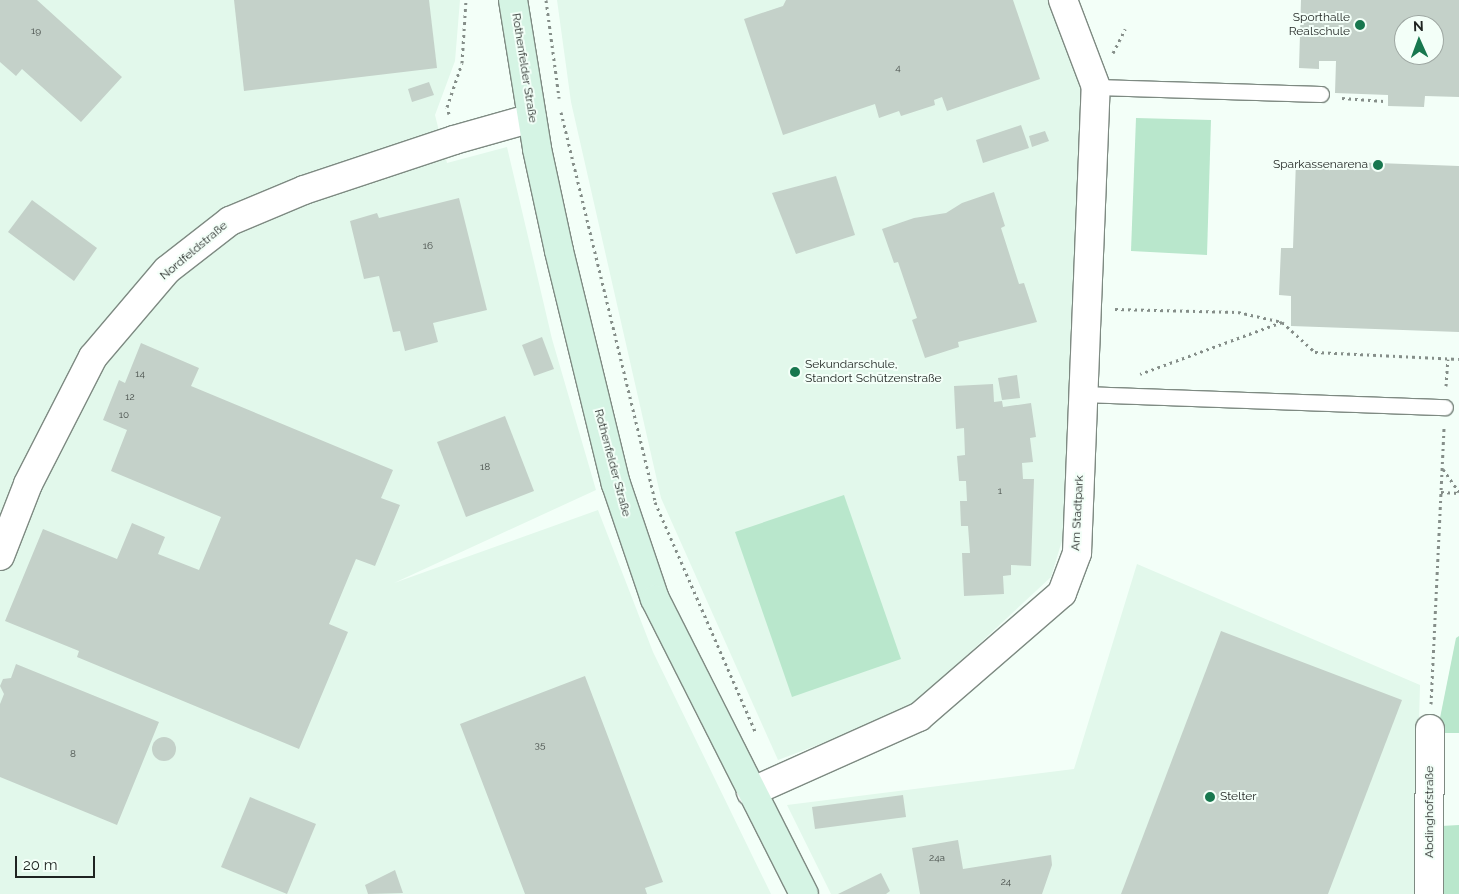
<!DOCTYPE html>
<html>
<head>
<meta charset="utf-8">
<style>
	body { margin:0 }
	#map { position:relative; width:1459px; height:894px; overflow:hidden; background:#f3fff8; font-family:Raleway,sans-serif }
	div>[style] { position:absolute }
	.built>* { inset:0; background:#e2f8eb }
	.green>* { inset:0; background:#b9e7cc }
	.building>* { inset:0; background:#c4d1c9 }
	.round { border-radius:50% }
	.path>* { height:3px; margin-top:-1.5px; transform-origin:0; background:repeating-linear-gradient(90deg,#858e89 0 2.5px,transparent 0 6.5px) }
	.roads { filter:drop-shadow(1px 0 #7e8a82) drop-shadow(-1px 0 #7e8a82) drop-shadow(0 1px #7e8a82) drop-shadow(0 -1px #7e8a82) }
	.lane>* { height:15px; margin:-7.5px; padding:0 7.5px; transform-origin:7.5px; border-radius:7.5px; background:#fff }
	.street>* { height:28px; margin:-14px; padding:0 14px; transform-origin:14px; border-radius:14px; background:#fff }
	.secondary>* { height:28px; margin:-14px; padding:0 14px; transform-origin:14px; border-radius:14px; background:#d5f4e4 }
	.dots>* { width:14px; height:14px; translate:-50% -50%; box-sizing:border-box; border:2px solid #f3fff8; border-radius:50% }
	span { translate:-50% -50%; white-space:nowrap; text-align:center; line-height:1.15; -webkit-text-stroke:4px #f3fff8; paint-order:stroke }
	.number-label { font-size:10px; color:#484f4b }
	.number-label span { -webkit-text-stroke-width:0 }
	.poi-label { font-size:12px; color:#1f2421 }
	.right { translate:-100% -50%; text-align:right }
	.left { translate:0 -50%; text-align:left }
	.street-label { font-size:12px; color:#1f2421 }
	.north { position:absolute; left:1394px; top:15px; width:50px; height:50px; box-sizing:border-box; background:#f3fff8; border:1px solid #9ea7a2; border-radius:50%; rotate:358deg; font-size:14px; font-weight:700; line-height:20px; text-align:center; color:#1f2421 }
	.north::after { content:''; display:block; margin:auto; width:18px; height:22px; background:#17774e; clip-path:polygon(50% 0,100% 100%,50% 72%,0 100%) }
	.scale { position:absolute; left:15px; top:856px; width:80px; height:22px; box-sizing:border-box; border:2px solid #1f2421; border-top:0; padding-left:6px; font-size:15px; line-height:18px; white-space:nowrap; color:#1f2421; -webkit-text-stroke:4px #f3fff8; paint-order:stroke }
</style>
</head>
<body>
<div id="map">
	<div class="built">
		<i style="clip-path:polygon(0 0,460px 0,455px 61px,435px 115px,447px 163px,507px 147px,552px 339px,596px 490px,394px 583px,598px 510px,653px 652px,771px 894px,0 894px)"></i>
		<i style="clip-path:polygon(557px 0,1049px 0,1081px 83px,1064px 534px,1051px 577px,907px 711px,778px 760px,661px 498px,571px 102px)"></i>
		<i style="clip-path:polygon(1137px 564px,1420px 685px,1414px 894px,831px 894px,787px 805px,1074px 769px)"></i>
	</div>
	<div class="green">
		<i style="clip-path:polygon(1136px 118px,1211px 120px,1207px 255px,1131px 251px)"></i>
		<i style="clip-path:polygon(844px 495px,901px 659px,792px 697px,735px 532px)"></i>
		<i style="clip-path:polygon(1459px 636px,1459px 733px,1437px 733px,1456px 638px)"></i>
		<i style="clip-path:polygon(1459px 825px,1459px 894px,1438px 894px,1441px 826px)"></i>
	</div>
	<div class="building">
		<i style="clip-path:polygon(0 0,37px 0,122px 77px,81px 122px,22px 69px,16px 76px,0 62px)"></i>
		<i style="clip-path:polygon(234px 0,429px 0,437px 68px,244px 91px)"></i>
		<i style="clip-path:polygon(786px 0,1013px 0,1040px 79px,947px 111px,942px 97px,934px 100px,935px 105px,901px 116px,899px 111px,879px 118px,875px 104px,783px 135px,744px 19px,783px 6px)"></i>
		<i style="clip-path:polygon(evenodd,1301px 0,1459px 0,1459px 97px,1425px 96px,1424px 107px,1388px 106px,1388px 95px,1335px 93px,1336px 61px,1319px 61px,1319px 69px,1299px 68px,1301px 0,1404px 25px,1434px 25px,1434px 55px,1404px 55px,1404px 25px)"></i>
		<i style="clip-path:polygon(429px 82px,434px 95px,412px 102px,408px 89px)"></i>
		<i style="clip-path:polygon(1021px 125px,1029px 148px,983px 163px,976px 140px)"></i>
		<i style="clip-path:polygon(1045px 131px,1049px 141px,1032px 147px,1029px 136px)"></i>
		<i style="clip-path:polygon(1296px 160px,1459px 166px,1459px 332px,1291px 326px,1291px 296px,1279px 295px,1281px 248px,1293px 248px)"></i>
		<i style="clip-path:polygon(836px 176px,855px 235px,796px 254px,772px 193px)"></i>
		<i style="clip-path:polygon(994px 192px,1005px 226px,1001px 228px,1019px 284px,1024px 283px,1037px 322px,958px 342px,959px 347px,925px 358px,912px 320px,917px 318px,898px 262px,894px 263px,882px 229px,914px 218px,946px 213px,962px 203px)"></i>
		<i style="clip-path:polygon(459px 198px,487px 310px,433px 323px,438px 342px,405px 351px,400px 331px,393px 332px,379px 276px,364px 279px,350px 221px,377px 213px,379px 218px)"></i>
		<i style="clip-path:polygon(32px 200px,97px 248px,74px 281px,8px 232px)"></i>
		<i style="clip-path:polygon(542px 337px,554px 369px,534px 376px,522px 345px)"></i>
		<i style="clip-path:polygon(141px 343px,199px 368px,191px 386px,393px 470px,381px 498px,400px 505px,375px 566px,356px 559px,329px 624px,348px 632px,299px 749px,77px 657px,79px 651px,5px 621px,43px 529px,117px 559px,132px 523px,165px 537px,158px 554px,199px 570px,221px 517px,111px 471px,127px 430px,103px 420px,119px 380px,125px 383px)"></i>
		<i style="clip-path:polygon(1017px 375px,1020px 398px,1002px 400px,998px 378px)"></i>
		<i style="clip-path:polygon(993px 384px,994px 402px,1002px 401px,1003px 407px,1031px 403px,1036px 437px,1030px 438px,1033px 462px,1022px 463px,1023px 479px,1034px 479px,1031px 566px,1011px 565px,1011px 575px,1003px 576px,1004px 594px,964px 596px,962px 553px,970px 553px,968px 526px,961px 526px,960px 501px,967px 501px,966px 481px,959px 481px,957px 456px,965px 455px,964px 428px,956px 429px,954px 386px)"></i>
		<i style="clip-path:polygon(505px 416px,534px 491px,466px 517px,437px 442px)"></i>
		<i style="clip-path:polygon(1221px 631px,1402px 700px,1328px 894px,1121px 894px)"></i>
		<i style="clip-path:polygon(16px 664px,159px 722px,117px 825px,0 777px,0 704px,4px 694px,0 686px,3px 679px,11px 678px)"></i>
		<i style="clip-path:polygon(585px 676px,663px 882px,645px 888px,647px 894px,525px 894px,460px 724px)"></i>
		<i class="round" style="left:152px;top:737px;width:24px;height:24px"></i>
		<i style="clip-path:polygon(903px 795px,906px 817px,815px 829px,812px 807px)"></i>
		<i style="clip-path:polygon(250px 797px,316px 824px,287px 894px,221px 867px)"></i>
		<i style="clip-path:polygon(958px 840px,963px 869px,1051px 855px,1052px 865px,1042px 894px,920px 894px,912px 848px)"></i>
		<i style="clip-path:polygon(395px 870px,403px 893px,368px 894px,365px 885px)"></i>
		<i style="clip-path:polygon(881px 873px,890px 891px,886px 894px,838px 894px)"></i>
	</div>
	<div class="path">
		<i style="left:546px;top:0;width:99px;rotate:82.4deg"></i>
		<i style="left:1113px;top:53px;width:27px;rotate:-63deg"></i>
		<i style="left:1342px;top:98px;width:42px;rotate:4.1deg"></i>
		<i style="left:561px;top:112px;width:401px;rotate:76.4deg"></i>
		<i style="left:655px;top:502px;width:250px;rotate:66.4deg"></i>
		<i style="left:449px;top:114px;width:7px;rotate:-106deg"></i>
		<i style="left:447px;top:107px;width:46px;rotate:-71.2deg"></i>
		<i style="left:462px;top:63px;width:63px;rotate:-86.4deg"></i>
		<i style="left:1115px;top:309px;width:123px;rotate:1.4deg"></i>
		<i style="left:1238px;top:312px;width:45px;rotate:12.8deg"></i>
		<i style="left:1282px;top:322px;width:151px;rotate:159.9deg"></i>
		<i style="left:1282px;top:322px;width:45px;rotate:42.3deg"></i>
		<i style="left:1315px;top:352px;width:144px;rotate:2.8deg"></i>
		<i style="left:1446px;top:386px;width:27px;rotate:-86deg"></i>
		<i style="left:1443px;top:469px;width:28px;rotate:55deg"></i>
		<i style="left:1441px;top:492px;width:18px;rotate:3deg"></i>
		<i style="left:1431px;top:704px;width:276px;rotate:-87.3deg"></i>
	</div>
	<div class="roads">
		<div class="lane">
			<i style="left:1096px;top:87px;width:225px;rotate:1.8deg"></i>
			<i style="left:1083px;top:394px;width:362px;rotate:2.1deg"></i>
		</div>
		<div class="street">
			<i style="left:0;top:556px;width:77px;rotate:-68.7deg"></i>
			<i style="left:28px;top:484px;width:143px;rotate:-62.9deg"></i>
			<i style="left:93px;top:357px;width:114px;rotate:-49.6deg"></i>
			<i style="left:167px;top:270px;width:80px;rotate:-37.9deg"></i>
			<i style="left:230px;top:221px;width:80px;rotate:-22.7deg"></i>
			<i style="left:304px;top:190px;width:158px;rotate:-18.4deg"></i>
			<i style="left:454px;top:140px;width:81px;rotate:-15.8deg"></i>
			<i style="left:751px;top:792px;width:184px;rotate:-24.1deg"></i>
			<i style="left:919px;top:717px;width:189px;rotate:-40.9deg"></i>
			<i style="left:1062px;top:593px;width:43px;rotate:-69.4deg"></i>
			<i style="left:1077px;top:553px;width:466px;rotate:-87.7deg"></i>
			<i style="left:1096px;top:87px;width:93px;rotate:-110.8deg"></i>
			<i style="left:1429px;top:894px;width:165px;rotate:-89.7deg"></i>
		</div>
		<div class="secondary">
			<i style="left:513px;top:0;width:151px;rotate:80.8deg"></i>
			<i style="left:537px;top:149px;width:104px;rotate:77.8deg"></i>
			<i style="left:559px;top:251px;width:240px;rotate:76.3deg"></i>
			<i style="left:616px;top:484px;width:121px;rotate:71.3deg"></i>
			<i style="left:655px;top:599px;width:330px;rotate:63.2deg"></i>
		</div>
	</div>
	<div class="dots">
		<i style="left:1360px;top:25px;background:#17774e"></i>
		<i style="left:1378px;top:165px;background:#17774e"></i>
		<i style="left:795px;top:372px;background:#17774e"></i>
		<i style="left:1210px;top:797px;background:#17774e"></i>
	</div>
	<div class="number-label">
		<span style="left:36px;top:31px">19</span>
		<span style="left:898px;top:68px">4</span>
		<span style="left:428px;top:246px">16</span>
		<span style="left:140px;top:374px">14</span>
		<span style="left:130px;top:397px">12</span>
		<span style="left:124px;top:415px">10</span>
		<span style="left:485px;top:467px">18</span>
		<span style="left:1000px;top:491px">1</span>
		<span style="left:540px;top:745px">35</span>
		<span style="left:73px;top:754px">8</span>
		<span style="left:937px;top:858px">24a</span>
		<span style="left:1006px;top:882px">24</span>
	</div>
	<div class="poi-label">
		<span class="right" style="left:1350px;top:25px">Sporthalle<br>Realschule</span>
		<span class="right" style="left:1368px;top:165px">Sparkassenarena</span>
		<span class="left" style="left:805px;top:372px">Sekundarschule,<br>Standort Schützenstraße</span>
		<span class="left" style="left:1220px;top:797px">Stelter</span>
	</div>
	<div class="street-label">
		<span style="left:524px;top:68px;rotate:81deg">Rothenfelder Straße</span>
		<span style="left:194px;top:251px;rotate:-40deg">Nordfeldstraße</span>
		<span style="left:612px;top:463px;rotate:75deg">Rothenfelder Straße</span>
		<span style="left:1078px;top:513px;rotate:-87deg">Am Stadtpark</span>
		<span style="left:1430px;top:812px;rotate:-90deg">Abdinghofstraße</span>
	</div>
	<div class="north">N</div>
	<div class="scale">20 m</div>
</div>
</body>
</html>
